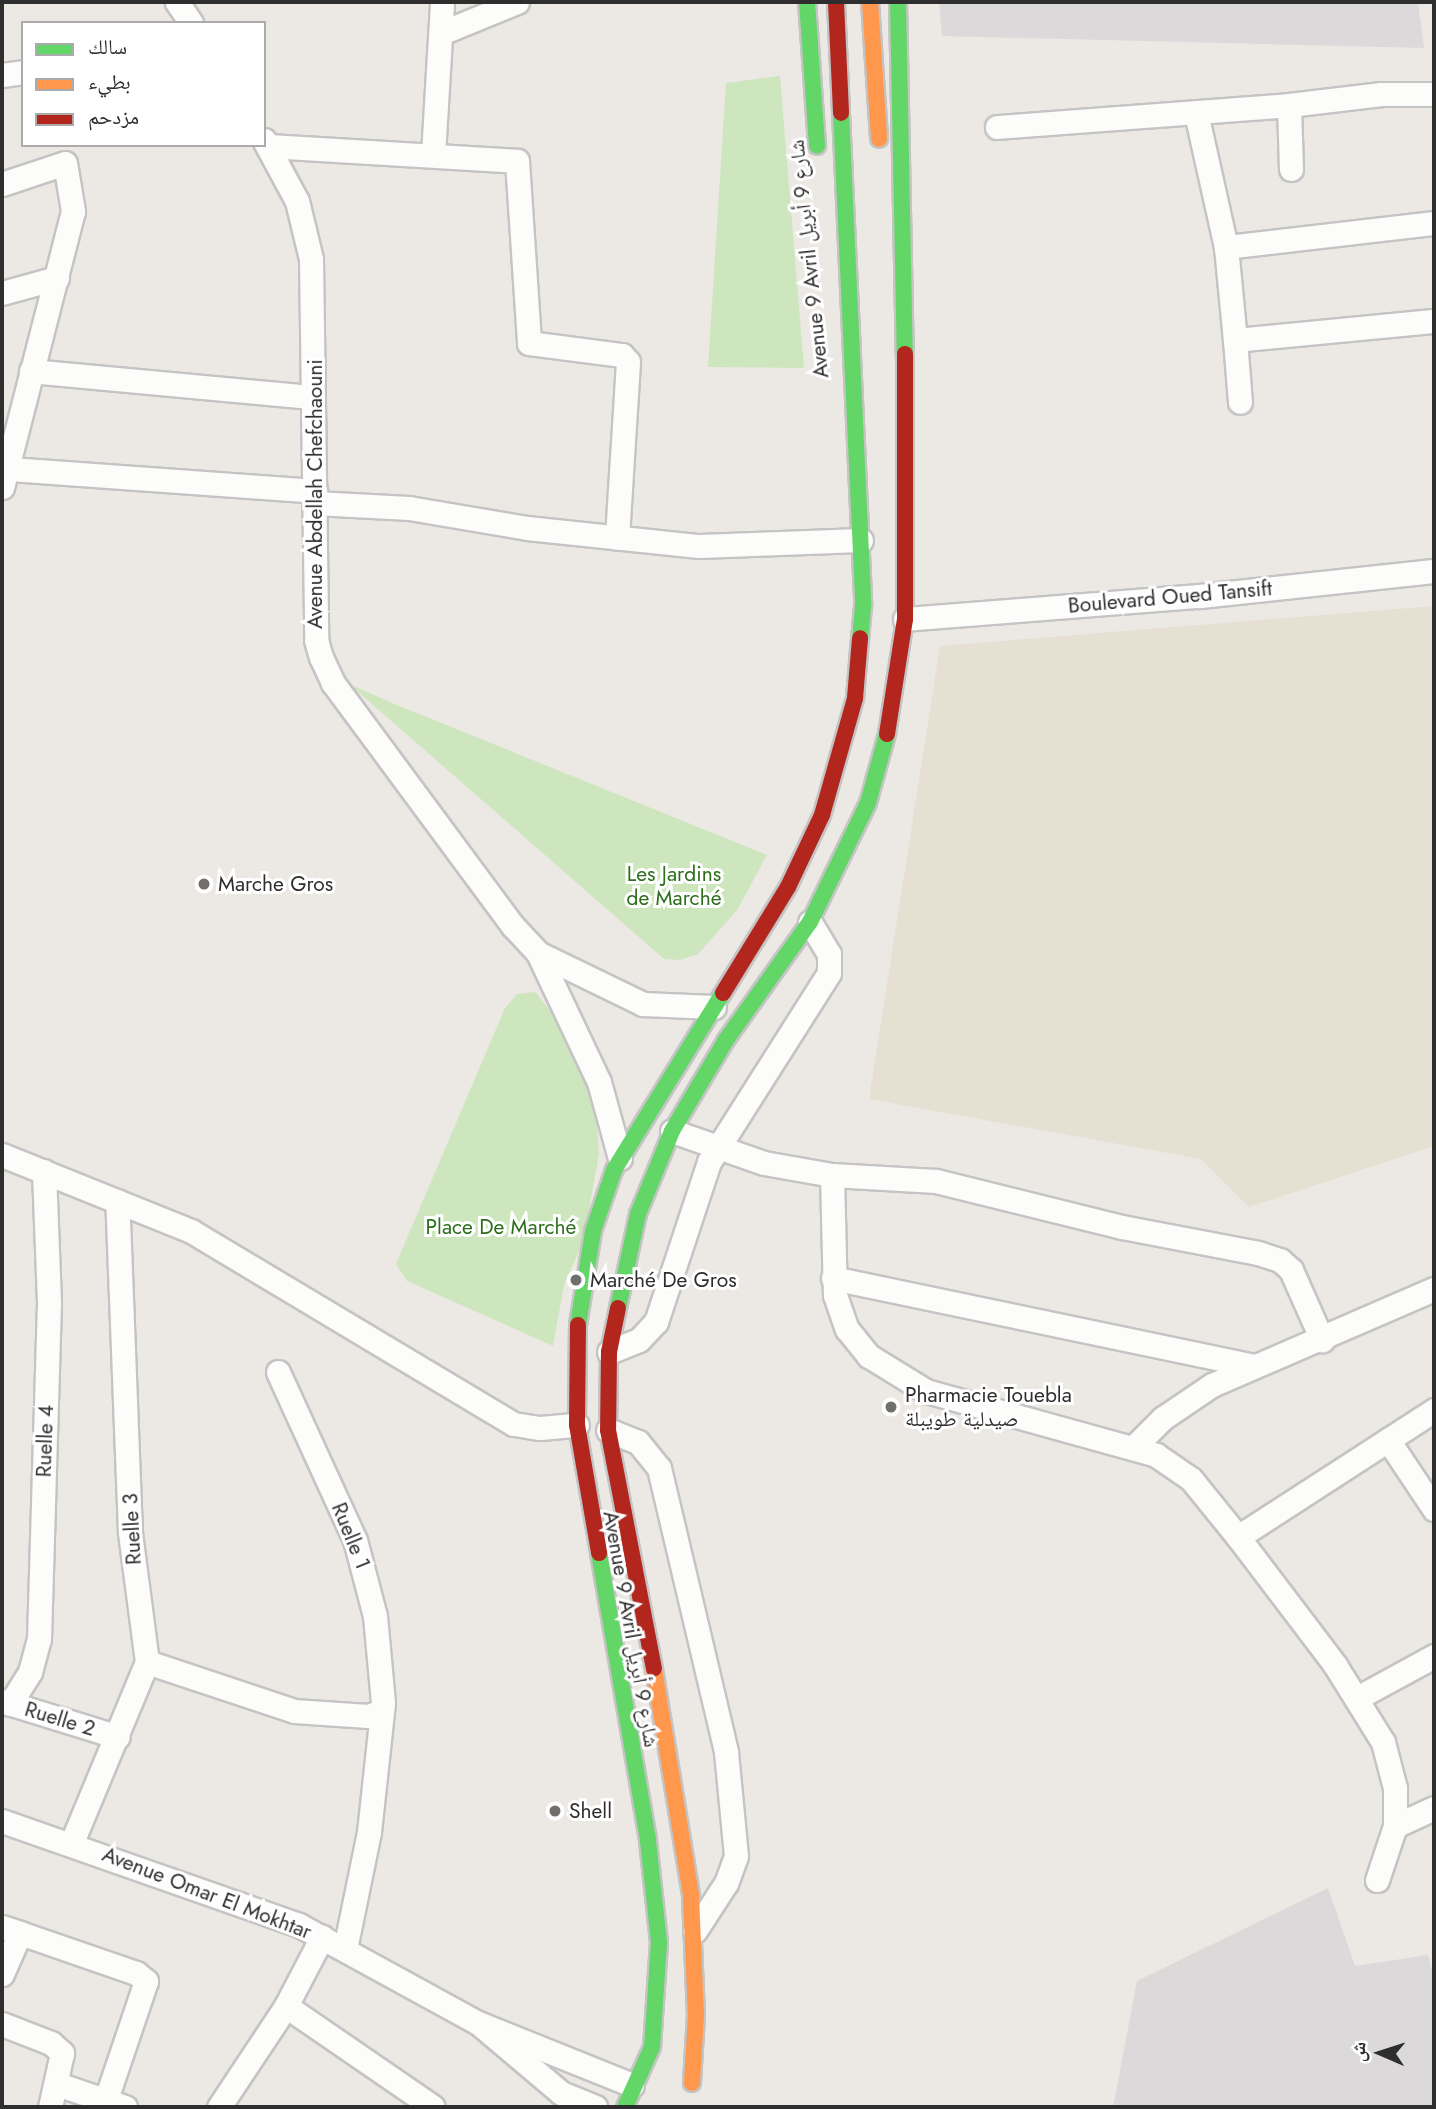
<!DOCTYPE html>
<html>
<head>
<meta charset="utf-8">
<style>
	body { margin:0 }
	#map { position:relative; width:1436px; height:2109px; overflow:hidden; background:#ece8e4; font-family:Jost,"Noto Naskh Arabic",sans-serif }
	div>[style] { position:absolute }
	.industrial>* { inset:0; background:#dcd9db }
	.education>* { inset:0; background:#e6e0d3 }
	.green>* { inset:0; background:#cee6be }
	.roads { filter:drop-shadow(2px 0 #c5c4c5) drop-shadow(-2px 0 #c5c4c5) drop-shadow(0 2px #c5c4c5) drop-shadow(0 -2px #c5c4c5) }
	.street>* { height:23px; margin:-11.5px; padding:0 11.5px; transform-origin:11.5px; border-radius:11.5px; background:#fcfcfb }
	.fast>* { height:16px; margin:-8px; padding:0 8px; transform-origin:8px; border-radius:8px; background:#63d668 }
	.slow>* { height:16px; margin:-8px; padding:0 8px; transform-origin:8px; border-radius:8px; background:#ff974d }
	.jam>* { height:16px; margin:-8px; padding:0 8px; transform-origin:8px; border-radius:8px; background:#b3261e }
	.dots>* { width:19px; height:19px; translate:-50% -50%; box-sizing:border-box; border:4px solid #fff; border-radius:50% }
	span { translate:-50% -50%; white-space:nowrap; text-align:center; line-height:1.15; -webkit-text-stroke:6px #fff; paint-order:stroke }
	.street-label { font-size:21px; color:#2e2e2e }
	.park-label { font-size:21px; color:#2c6e1b }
	.poi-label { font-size:21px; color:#2e2e2e }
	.left { translate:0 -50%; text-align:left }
	.frame { position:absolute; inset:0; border:4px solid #2e2e2e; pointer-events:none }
	.legend { position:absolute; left:21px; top:21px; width:245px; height:126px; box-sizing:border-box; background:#fff; border:2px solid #ababab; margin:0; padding:9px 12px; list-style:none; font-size:21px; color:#2e2e2e }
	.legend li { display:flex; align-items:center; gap:14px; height:35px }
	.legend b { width:35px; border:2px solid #ababab }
	.north { position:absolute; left:1345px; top:2018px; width:70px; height:70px; -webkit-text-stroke:5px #fff; paint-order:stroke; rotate:273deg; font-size:19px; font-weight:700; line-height:28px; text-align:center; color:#2e2e2e }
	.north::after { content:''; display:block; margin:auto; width:24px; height:32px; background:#2e2e2e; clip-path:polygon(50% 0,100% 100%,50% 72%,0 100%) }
</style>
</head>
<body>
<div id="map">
	<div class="industrial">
		<i style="clip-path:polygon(939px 2px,1418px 2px,1424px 48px,942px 36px)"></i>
		<i style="clip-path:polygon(1328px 1888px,1355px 1966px,1428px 1955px,1434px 1979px,1434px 2107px,1113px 2107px,1137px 1981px)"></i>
	</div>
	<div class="education">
		<i style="clip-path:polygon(1434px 606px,1434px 1146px,1249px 1207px,1201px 1159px,869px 1099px,940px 646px)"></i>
	</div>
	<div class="green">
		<i style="clip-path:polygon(780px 76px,804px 368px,708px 367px,726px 83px)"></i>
		<i style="clip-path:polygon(349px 684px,392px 703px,767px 855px,737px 910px,698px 954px,680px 960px,664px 959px)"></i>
		<i style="clip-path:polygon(535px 992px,579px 1046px,594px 1077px,599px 1154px,583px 1242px,564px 1285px,553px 1346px,407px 1281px,396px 1264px,505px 1008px,517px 994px)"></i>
	</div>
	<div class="roads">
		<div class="street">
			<i style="left:177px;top:2px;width:25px;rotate:56deg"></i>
			<i style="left:441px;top:33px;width:82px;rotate:-22.2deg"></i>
			<i style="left:2px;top:75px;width:21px;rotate:-8deg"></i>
			<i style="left:1196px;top:113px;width:137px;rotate:77.4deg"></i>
			<i style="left:1226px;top:247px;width:209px;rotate:-6.6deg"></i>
			<i style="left:997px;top:127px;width:293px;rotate:-4.3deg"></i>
			<i style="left:264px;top:140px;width:69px;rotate:61.6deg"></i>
			<i style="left:297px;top:201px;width:60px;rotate:76.4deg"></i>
			<i style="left:311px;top:259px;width:381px;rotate:89.2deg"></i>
			<i style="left:316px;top:640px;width:18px;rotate:74deg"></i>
			<i style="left:321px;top:657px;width:29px;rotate:65deg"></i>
			<i style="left:333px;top:683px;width:302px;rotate:53.5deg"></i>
			<i style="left:513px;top:926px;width:37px;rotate:47deg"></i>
			<i style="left:538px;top:953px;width:143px;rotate:64.7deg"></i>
			<i style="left:599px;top:1082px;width:79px;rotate:74.6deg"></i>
			<i style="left:268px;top:146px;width:249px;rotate:3.4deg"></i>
			<i style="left:517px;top:161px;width:182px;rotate:86.2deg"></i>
			<i style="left:529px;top:343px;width:94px;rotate:7.4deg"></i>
			<i style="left:622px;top:355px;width:9px;rotate:49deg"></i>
			<i style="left:628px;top:362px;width:176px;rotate:93.6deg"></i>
			<i style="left:433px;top:155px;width:153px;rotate:-86.6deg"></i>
			<i style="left:1291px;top:169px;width:64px;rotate:-91.8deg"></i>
			<i style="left:1289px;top:105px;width:93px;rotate:-6.8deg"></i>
			<i style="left:1381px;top:94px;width:53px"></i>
			<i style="left:2px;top:184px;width:66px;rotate:-18.4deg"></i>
			<i style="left:65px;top:163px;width:49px;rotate:80.5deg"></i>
			<i style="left:73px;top:211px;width:285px;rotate:104.4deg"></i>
			<i style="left:1226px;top:247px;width:93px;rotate:84.5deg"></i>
			<i style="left:1235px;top:340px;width:200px;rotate:-5.5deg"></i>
			<i style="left:2px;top:293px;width:57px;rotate:-15.3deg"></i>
			<i style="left:1235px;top:340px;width:62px;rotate:85.4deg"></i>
			<i style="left:31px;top:371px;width:283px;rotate:5.3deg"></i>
			<i style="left:10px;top:469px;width:306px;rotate:4.1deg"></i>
			<i style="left:315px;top:503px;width:94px;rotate:3deg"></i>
			<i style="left:409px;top:508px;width:120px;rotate:9.6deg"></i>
			<i style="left:527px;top:528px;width:173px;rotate:6deg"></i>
			<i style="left:699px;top:546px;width:162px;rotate:-2.1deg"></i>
			<i style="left:905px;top:619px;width:296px;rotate:-4.5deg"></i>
			<i style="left:1200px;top:596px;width:235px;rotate:-6.1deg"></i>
			<i style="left:538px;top:953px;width:117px;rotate:25.9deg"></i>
			<i style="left:643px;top:1004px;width:71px;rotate:2.4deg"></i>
			<i style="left:672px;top:1131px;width:97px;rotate:19.2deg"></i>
			<i style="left:764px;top:1163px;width:69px;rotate:10deg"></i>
			<i style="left:832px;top:1175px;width:104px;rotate:3.3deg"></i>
			<i style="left:936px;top:1181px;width:192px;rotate:13.9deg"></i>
			<i style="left:1122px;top:1227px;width:138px;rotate:10.8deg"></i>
			<i style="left:1258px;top:1253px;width:23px;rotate:18deg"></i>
			<i style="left:1280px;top:1260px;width:15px;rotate:42deg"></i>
			<i style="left:1291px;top:1270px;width:77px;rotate:66.1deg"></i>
			<i style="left:2px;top:1155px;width:204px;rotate:21.9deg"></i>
			<i style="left:191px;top:1231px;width:376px;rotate:30.9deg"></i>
			<i style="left:514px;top:1424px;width:26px;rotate:9deg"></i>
			<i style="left:540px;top:1428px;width:37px;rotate:-5deg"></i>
			<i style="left:832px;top:1175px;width:120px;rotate:88.6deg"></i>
			<i style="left:835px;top:1295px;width:36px;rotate:71deg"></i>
			<i style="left:847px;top:1329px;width:35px;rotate:51deg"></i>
			<i style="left:869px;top:1356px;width:67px;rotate:31.6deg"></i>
			<i style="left:926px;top:1391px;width:239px;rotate:15.5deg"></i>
			<i style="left:1156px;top:1455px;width:42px;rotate:34.4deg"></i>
			<i style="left:1191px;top:1479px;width:75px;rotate:51deg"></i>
			<i style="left:1238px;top:1537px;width:161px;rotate:52.8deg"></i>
			<i style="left:1335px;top:1665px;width:91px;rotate:58.1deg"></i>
			<i style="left:1383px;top:1742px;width:48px;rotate:75.4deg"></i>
			<i style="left:1395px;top:1788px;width:38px;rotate:90deg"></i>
			<i style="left:1395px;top:1826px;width:57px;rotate:108.4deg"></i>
			<i style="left:833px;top:1278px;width:430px;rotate:11.8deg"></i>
			<i style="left:609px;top:1352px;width:32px;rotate:-22deg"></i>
			<i style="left:639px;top:1340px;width:25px;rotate:-47deg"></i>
			<i style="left:656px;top:1322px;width:169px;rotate:-71.7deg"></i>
			<i style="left:709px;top:1162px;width:224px;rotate:-57.6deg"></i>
			<i style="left:829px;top:973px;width:19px;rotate:-90deg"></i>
			<i style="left:829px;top:954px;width:37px;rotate:-121deg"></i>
			<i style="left:278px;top:1372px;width:185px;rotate:65.4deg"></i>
			<i style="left:355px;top:1540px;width:79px;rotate:75.3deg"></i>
			<i style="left:375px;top:1616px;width:87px;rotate:84.7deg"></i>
			<i style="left:383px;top:1703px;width:130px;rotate:96.2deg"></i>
			<i style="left:369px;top:1832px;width:119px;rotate:101.6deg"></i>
			<i style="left:608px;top:1430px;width:32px;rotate:22deg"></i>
			<i style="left:638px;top:1442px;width:33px;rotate:51deg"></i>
			<i style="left:659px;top:1468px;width:292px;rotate:76.7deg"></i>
			<i style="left:726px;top:1752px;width:104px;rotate:84.5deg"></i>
			<i style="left:736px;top:1856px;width:29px;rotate:110deg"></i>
			<i style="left:726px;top:1883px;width:57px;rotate:122.9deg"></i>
			<i style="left:1388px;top:1440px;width:83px;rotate:56.3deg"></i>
			<i style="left:1135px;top:1446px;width:40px;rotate:-45deg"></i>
			<i style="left:1163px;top:1418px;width:59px;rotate:-34deg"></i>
			<i style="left:1212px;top:1385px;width:242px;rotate:-23.4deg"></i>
			<i style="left:1238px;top:1537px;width:234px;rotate:-32.9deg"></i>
			<i style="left:147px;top:1662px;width:155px;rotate:18.4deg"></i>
			<i style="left:294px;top:1711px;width:74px;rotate:3.9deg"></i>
			<i style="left:368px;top:1716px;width:15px;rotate:-20deg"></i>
			<i style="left:1357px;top:1698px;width:88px;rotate:-28.6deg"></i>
			<i style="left:2px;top:1701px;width:121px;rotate:17.2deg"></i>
			<i style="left:10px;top:1704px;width:38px;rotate:-58deg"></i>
			<i style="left:30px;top:1672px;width:34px;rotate:-75deg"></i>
			<i style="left:39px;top:1639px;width:337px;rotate:-88.3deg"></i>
			<i style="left:49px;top:1302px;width:131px;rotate:-92.2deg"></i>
			<i style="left:2px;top:1821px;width:315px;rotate:19.3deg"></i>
			<i style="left:299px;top:1925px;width:204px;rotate:28.7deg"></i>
			<i style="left:478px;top:2023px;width:166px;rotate:21.9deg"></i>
			<i style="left:1395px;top:1826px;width:43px;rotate:-24.8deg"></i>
			<i style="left:72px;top:1842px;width:195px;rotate:-67.4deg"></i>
			<i style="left:147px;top:1662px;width:131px;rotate:-97.5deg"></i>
			<i style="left:130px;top:1532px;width:331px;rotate:-92.2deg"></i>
			<i style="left:2px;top:1927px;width:19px;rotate:18deg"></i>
			<i style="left:20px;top:1933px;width:45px;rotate:113.7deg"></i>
			<i style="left:20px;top:1933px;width:123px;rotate:19deg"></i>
			<i style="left:136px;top:1973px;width:13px;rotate:39deg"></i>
			<i style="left:146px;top:1981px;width:125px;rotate:108.7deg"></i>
			<i style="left:286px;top:2006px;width:178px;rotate:34.5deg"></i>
			<i style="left:2px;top:2024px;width:53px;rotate:21.2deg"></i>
			<i style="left:51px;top:2043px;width:15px;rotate:42deg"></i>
			<i style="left:62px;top:2053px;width:55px;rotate:102.5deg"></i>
			<i style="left:483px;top:2027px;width:102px;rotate:40.2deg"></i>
			<i style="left:561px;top:2093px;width:37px;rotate:22deg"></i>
			<i style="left:57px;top:2084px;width:72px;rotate:18.7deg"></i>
			<i style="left:219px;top:2107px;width:121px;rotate:-56.4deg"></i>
			<i style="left:286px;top:2006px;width:78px;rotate:-62.4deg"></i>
		</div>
		<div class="fast">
			<i style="left:807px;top:2px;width:144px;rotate:86deg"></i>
			<i style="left:898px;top:2px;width:352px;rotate:88.9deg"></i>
			<i style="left:841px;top:113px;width:493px;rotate:87.4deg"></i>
			<i style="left:863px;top:606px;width:32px;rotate:95deg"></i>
			<i style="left:618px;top:1308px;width:96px;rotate:-78deg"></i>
			<i style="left:638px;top:1214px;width:90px;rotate:-67.7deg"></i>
			<i style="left:672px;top:1131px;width:106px;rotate:-59.3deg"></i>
			<i style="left:726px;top:1040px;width:145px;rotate:-54.6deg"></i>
			<i style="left:810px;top:922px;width:132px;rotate:-64deg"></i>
			<i style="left:868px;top:803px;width:72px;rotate:-74.6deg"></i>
			<i style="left:578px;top:1325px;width:95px;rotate:-80.9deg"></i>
			<i style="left:593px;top:1231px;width:65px;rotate:-71deg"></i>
			<i style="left:614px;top:1170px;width:208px;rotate:-58.4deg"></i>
			<i style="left:599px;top:1553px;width:292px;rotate:80.3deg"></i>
			<i style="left:648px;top:1841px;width:102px;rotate:83.8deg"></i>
			<i style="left:659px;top:1942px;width:105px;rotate:93.8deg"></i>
			<i style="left:652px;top:2047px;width:66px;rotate:114.2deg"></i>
		</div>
		<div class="slow">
			<i style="left:870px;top:2px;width:137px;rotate:86.2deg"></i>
			<i style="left:654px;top:1669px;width:230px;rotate:80.7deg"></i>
			<i style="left:691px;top:1896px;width:119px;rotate:87.6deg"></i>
			<i style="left:696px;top:2015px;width:68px;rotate:93.4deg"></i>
		</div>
		<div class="jam">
			<i style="left:836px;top:2px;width:111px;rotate:87.4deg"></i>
			<i style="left:887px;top:734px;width:116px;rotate:-81.1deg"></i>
			<i style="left:905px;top:619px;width:265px;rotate:-90deg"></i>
			<i style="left:723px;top:993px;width:124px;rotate:-58.5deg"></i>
			<i style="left:788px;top:887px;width:80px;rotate:-64.7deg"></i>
			<i style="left:822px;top:815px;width:122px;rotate:-74.2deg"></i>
			<i style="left:855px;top:698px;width:60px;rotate:-85.2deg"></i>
			<i style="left:618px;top:1308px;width:45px;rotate:101.6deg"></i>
			<i style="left:609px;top:1352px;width:78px;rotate:90.7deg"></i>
			<i style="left:608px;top:1430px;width:243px;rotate:79.1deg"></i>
			<i style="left:578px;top:1325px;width:100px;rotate:90.6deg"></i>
			<i style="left:577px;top:1425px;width:130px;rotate:80.2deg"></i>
		</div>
	</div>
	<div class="dots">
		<i style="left:204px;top:884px;background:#706f6e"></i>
		<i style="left:576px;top:1280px;background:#706f6e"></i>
		<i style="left:891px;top:1407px;background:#706f6e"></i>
		<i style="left:555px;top:1811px;background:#706f6e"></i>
	</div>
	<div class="street-label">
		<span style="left:809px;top:259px;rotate:-96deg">Avenue 9 Avril شارع 9 أبريل</span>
		<span style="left:315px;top:494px;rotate:-90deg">Avenue Abdellah Chefchaouni</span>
		<span style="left:1170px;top:597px;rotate:-5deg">Boulevard Oued Tansift</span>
		<span style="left:45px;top:1441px;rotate:-88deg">Ruelle 4</span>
		<span style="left:132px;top:1529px;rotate:-93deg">Ruelle 3</span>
		<span style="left:351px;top:1536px;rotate:68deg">Ruelle 1</span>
		<span style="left:631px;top:1629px;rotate:80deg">Avenue 9 Avril شارع 9 أبريل</span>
		<span style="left:60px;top:1719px;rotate:17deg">Ruelle 2</span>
		<span style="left:207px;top:1893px;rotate:21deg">Avenue Omar El Mokhtar</span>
	</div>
	<div class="park-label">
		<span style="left:674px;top:886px">Les Jardins<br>de Marché</span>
		<span style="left:501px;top:1227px">Place De Marché</span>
	</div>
	<div class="poi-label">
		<span class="left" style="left:218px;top:884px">Marche Gros</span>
		<span class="left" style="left:590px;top:1280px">Marché De Gros</span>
		<span class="left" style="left:905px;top:1407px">Pharmacie Touebla<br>صيدلية طويبلة</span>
		<span class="left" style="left:569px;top:1811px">Shell</span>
	</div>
	<div class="frame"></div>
	<ul class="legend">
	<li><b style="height:9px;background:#63d668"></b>سالك</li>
	<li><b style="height:9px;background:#ff974d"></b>بطيء</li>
	<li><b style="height:9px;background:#b3261e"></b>مزدحم</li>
	</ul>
	<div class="north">ش</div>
</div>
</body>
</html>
